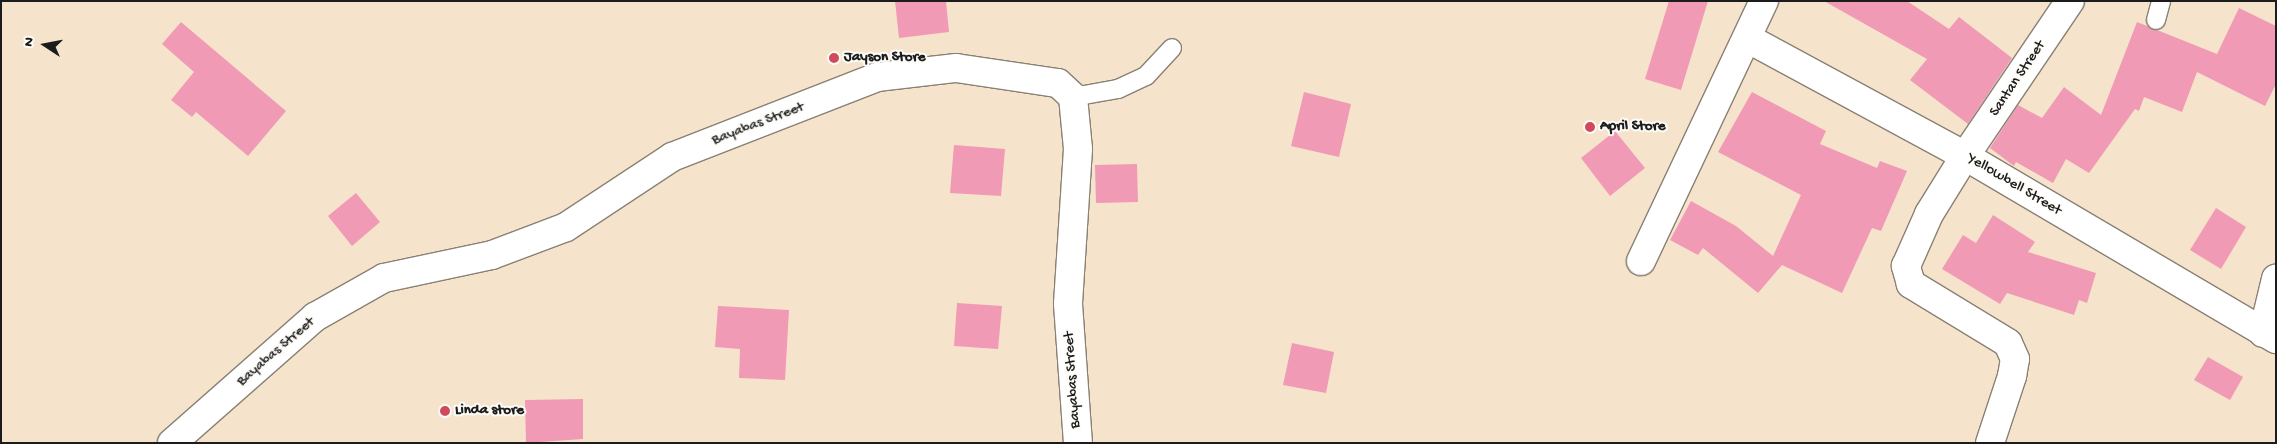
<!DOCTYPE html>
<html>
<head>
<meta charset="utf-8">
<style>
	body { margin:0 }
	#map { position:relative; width:2277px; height:444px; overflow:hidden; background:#f6e3cc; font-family:"Gochi Hand",sans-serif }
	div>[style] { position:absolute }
	.building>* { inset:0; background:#f19ab5 }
	.roads { filter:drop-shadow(1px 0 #898074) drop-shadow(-1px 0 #898074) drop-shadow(0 1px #898074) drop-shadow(0 -1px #898074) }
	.service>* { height:18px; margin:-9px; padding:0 9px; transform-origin:9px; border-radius:9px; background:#fff }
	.minor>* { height:28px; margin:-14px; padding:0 14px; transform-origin:14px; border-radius:14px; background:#fff }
	.dots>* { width:14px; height:14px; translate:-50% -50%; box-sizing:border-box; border:2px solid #fdfcf7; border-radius:50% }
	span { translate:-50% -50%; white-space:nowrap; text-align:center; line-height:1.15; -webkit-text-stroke:4px #fdfcf7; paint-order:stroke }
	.poi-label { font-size:15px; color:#1c1c1c; font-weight:700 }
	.left { translate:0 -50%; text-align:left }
	.street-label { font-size:15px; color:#1c1c1c }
	.frame { position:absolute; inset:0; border:2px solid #1c1c1c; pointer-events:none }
	.north { position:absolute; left:20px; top:20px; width:50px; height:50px; -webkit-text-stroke:4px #fdfcf7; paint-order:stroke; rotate:281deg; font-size:14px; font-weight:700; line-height:20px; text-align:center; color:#1c1c1c }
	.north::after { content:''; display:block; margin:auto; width:18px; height:22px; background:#1c1c1c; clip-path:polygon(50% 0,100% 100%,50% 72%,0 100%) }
</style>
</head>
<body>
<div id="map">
	<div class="building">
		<i style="clip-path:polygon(895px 1px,946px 1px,949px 32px,899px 38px)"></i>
		<i style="clip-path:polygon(1669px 1px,1708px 1px,1681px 90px,1645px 79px)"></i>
		<i style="clip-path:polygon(1824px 1px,1907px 1px,1949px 29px,1959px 17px,2012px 58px,1968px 124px,1910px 80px,1927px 59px)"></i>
		<i style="clip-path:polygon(2239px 8px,2276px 26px,2276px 84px,2265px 106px,2197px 72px,2182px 112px,2144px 97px,2139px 111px,2135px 109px,2089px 173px,2066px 159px,2053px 183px,2016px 162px,2014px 166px,1990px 148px,2018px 105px,2042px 118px,2064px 87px,2101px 115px,2137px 22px,2217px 54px)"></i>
		<i style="clip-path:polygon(181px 22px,286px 111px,248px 156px,196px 112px,192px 117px,171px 100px,194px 72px,162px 44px)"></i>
		<i style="clip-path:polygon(1304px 92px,1351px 104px,1339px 157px,1291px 146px)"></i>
		<i style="clip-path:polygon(1752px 92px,1826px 131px,1820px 144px,1877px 168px,1880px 161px,1907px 171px,1881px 231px,1872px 228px,1842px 293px,1782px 265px,1758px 293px,1703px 248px,1698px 255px,1670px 240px,1691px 201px,1736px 226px,1773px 256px,1801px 195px,1718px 152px)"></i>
		<i style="clip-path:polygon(1615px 131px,1645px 168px,1610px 196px,1581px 158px)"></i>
		<i style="clip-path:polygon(954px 145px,1005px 149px,1001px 196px,950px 193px)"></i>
		<i style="clip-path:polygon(1137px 164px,1138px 202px,1096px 203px,1095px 165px)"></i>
		<i style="clip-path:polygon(356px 193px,380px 222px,352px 246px,328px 216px)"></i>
		<i style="clip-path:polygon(2216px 208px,2246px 227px,2221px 269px,2190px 250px)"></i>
		<i style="clip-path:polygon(1993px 215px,2035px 242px,2028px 252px,2096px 273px,2087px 303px,2079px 300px,2074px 315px,2007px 293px,2000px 304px,1942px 269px,1963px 235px,1976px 243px)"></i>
		<i style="clip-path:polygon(957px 303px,1002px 306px,998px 349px,954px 346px)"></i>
		<i style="clip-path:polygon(718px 306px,789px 310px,785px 380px,739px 378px,740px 349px,715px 347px)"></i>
		<i style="clip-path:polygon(1292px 343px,1334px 352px,1326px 393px,1283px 385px)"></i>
		<i style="clip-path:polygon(2208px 357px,2243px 377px,2230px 400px,2194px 380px)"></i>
		<i style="clip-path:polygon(583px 399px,583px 439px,526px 443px,525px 400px)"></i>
	</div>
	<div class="roads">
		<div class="service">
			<i style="left:2156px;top:20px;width:20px;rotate:-75deg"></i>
			<i style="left:1073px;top:97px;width:46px;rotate:-10.1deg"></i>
			<i style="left:1118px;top:89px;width:31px;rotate:-25deg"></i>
			<i style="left:1146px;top:76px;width:38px;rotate:-47deg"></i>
		</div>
		<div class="minor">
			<i style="left:1747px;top:38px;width:248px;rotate:28.4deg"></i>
			<i style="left:1965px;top:156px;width:361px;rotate:30.5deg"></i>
			<i style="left:1641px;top:261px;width:288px;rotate:-64.7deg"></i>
			<i style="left:2263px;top:333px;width:56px;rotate:-76.5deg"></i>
			<i style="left:172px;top:443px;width:191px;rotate:-41.4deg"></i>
			<i style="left:315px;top:317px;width:79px;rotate:-29.5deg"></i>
			<i style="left:384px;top:278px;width:110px;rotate:-12deg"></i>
			<i style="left:492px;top:255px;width:79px;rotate:-20.7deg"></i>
			<i style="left:566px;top:227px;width:127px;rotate:-33.4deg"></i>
			<i style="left:672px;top:157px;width:220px;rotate:-21.3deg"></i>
			<i style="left:877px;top:77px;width:80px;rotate:-6.5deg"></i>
			<i style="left:956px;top:68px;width:103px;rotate:8.4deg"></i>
			<i style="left:1058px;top:83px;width:21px;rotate:43deg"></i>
			<i style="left:1073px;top:97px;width:52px;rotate:84.5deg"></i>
			<i style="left:1078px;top:149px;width:155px;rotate:93.7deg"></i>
			<i style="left:1068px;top:304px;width:139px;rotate:85.9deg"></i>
			<i style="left:1990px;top:443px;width:71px;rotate:-71.8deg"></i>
			<i style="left:2012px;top:376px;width:17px;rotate:-80deg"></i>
			<i style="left:2015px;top:359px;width:17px;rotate:-114deg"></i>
			<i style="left:2008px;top:343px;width:114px;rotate:-148.7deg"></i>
			<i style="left:1911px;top:284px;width:19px;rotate:-106deg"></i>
			<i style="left:1906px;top:266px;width:57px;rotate:-66.1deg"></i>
			<i style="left:1929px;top:214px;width:68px;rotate:-58.2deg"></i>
			<i style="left:1965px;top:156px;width:187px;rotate:-55.9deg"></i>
		</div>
	</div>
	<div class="dots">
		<i style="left:834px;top:58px;background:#d1495b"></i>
		<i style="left:1590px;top:127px;background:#d1495b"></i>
		<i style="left:445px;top:411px;background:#d1495b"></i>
	</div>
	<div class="poi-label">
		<span class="left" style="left:844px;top:58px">Jayson Store</span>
		<span class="left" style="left:1600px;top:127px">April Store</span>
		<span class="left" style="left:455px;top:411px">Linda store</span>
	</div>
	<div class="street-label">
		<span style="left:2018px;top:79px;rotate:-56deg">Santan Street</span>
		<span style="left:758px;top:124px;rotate:-21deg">Bayabas Street</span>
		<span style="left:2014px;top:185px;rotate:31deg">Yellowbell Street</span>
		<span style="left:276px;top:352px;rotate:-41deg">Bayabas Street</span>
		<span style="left:1073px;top:380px;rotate:-94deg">Bayabas Street</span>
	</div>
	<div class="frame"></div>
	<div class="north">N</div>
</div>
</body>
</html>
